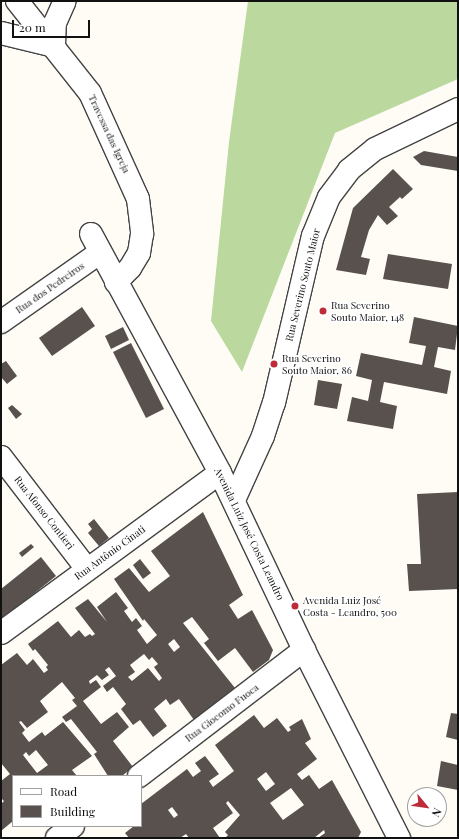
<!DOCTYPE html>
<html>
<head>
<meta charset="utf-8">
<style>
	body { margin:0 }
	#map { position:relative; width:459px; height:839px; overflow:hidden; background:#fffcf5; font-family:"Playfair Display",serif }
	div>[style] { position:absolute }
	.forest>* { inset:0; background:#bbd99e }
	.building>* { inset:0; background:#59514d }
	.roads { filter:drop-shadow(1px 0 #444) drop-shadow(-1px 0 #444) drop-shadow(0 1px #444) drop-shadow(0 -1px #444) }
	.minor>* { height:22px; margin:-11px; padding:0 11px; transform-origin:11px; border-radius:11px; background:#fff }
	.dots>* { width:11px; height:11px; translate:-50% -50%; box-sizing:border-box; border:2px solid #fff; border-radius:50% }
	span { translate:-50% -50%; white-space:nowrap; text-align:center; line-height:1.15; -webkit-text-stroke:4px #fff; paint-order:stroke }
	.street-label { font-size:10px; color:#111 }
	.poi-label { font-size:10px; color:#111 }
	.left { translate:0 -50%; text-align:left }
	.frame { position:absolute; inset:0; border:2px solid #111; pointer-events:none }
	.legend { position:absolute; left:12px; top:775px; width:130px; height:52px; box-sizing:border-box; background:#fff; border:1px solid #a0a0a0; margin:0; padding:5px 7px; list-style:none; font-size:12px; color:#111 }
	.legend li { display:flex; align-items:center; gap:8px; height:20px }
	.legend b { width:20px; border:1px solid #a0a0a0 }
	.north { position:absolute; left:407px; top:787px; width:40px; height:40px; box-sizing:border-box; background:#fff; border:1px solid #a0a0a0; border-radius:50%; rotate:119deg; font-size:11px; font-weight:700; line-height:16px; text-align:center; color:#111 }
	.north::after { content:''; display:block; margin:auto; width:14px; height:18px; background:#bd2c38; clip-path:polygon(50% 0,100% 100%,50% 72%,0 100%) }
	.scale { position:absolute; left:12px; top:20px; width:78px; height:18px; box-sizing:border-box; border:2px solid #111; border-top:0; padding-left:5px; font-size:12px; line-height:14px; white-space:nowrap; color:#111; -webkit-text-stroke:3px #fff; paint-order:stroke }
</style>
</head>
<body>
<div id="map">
	<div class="forest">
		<i style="clip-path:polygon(248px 1px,458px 1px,458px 79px,335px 133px,242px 372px,211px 321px,229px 142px)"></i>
	</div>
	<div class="building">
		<i style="clip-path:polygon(424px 151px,458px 157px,458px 171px,421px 165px,413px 157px)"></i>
		<i style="clip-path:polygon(393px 169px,413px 189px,402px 199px,400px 197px,389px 207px,398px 216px,387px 225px,378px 215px,369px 230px,361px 257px,370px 259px,366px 275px,336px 270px,353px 208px)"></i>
		<i style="clip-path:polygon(388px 254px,452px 264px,448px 289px,383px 279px)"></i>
		<i style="clip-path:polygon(82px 307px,95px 326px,52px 356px,39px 338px)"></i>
		<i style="clip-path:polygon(414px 317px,458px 326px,455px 350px,438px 347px,434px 367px,451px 371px,447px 394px,384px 382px,380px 402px,397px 406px,393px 429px,347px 421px,352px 397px,368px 401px,372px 380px,356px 376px,361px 353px,422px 365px,426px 346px,409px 343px)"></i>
		<i style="clip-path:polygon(123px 327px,129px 340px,111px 349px,105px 336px)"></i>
		<i style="clip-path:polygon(131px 343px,164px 409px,146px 418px,113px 352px)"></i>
		<i style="clip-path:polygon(6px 361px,17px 376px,7px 384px,1px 377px,1px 364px)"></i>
		<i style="clip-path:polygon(318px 380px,342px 384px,337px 409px,314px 405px)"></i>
		<i style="clip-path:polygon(12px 405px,22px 414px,16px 419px,8px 408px)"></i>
		<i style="clip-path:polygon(458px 492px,458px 589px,409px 591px,407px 564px,421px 564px,417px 494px)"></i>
		<i style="clip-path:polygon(evenodd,203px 512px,243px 595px,229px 605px,238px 619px,252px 610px,273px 650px,269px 660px,253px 672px,235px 648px,218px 661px,204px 643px,209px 639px,192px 617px,183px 623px,235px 688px,194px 720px,179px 699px,170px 705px,166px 699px,154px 709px,167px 726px,153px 737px,140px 720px,133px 725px,121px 709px,126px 704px,113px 687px,107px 692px,103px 686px,116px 676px,109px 667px,105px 670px,109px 675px,102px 680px,97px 675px,89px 681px,90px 684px,96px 680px,101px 687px,83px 701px,101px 724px,117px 712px,129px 727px,113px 741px,133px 767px,122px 776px,108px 776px,94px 754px,97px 752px,71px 719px,66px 722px,62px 717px,77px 706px,72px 700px,75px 698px,62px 682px,40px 701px,48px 712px,27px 728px,21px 721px,19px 722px,25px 730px,22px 733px,29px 742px,42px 732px,45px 736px,63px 722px,92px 756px,72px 770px,77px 776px,13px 776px,13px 821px,1px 831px,1px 804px,4px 801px,1px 798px,1px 781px,10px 774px,1px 763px,1px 665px,17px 653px,27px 665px,33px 659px,44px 673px,48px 670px,46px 667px,48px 665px,35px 649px,33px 651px,28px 644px,58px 621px,71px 637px,79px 630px,85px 637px,90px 634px,92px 636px,95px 634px,75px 608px,88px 599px,107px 622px,97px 607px,116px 592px,128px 608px,124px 611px,132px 622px,136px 618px,142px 626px,137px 630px,147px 644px,157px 635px,144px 619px,143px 621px,114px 579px,129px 568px,149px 592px,170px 576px,151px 551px,203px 512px,174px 639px,180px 647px,174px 652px,168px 644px,174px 639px,203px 512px,144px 654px,149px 660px,152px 657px,158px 664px,154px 667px,162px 678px,159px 681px,148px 668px,132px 681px,128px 677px,135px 672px,130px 665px,144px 654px,203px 512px,36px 750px,48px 765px,37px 773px,23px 755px,26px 752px,29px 756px,36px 750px)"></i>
		<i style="clip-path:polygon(94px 519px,109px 538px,99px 546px,88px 533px,92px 529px,88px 524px)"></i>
		<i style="clip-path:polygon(31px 544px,34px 547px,22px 557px,19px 553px)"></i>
		<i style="clip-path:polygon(41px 557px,56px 576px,1px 620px,1px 589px)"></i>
		<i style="clip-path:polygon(140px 559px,151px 573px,143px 579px,133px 565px)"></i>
		<i style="clip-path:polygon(451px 713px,458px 714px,458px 740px,446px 737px)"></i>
		<i style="clip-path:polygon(evenodd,254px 715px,264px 728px,277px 718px,288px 732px,291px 730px,289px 727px,302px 719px,311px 739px,305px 743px,317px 759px,297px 774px,302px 780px,309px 775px,319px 789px,332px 780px,361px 832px,358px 838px,318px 838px,325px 833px,324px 830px,314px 838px,225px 838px,228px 835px,225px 832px,240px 815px,228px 801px,226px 803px,233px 813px,213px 828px,220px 838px,189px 838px,186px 834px,180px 838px,129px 838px,125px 833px,134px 826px,141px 826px,141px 804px,187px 769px,193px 777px,201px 771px,195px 763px,205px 756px,219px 774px,209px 781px,213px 787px,234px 771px,215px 745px,254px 715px,266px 772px,275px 784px,266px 791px,257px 779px,266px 772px,254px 715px,291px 788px,304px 805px,283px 820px,270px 803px,291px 788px,254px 715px,172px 807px,178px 815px,174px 818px,168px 810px,172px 807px)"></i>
		<i style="clip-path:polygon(441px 761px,458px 765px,458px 790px,437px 786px)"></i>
	</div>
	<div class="roads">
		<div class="minor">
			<i style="left:17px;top:1px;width:117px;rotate:51.6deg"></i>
			<i style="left:90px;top:93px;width:116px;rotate:65.6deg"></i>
			<i style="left:138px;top:199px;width:35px;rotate:83deg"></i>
			<i style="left:142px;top:234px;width:19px;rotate:99deg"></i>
			<i style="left:139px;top:253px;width:17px;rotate:121deg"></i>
			<i style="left:130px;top:268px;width:20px;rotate:135deg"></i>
			<i style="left:1px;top:33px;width:55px;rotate:13.8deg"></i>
			<i style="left:54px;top:46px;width:23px;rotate:-88deg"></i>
			<i style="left:55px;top:23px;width:24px;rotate:-66deg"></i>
			<i style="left:91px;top:234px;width:272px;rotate:61.6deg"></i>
			<i style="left:220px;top:473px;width:196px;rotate:64.6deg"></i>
			<i style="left:304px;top:650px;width:211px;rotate:63.2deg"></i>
			<i style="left:1px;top:322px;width:120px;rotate:-35.1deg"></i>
			<i style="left:1px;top:457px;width:141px;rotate:52.5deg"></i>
			<i style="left:234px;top:500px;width:70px;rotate:-65.6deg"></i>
			<i style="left:263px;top:436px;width:35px;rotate:-72deg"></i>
			<i style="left:274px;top:403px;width:171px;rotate:-76.9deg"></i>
			<i style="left:313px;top:236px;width:42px;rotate:-67.7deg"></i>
			<i style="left:329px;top:197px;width:34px;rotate:-53deg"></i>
			<i style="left:349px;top:170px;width:33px;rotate:-39deg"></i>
			<i style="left:375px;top:149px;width:92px;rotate:-25.7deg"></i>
			<i style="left:1px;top:633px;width:271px;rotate:-36.2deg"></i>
			<i style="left:139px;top:776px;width:208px;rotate:-37.4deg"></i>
			<i style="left:57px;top:838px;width:20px;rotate:-37deg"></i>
		</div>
	</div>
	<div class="dots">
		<i style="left:323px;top:311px;background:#bd2c38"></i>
		<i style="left:274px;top:364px;background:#bd2c38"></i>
		<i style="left:295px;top:606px;background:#bd2c38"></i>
	</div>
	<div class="street-label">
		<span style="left:109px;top:134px;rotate:65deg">Travessa das Igreja</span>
		<span style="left:303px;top:285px;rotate:-76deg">Rua Severino Souto Maior</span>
		<span style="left:50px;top:288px;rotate:-35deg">Rua dos Pedreiros</span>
		<span style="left:44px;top:513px;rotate:52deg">Rua Afonso Contieri</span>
		<span style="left:249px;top:534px;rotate:64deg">Avenida Luiz José Costa Leandro</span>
		<span style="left:110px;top:553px;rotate:-36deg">Rua Antônio Cinati</span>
		<span style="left:222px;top:713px;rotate:-37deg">Rua Giocomo Fuoca</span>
	</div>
	<div class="poi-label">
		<span class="left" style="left:331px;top:311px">Rua Severino<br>Souto Maior, 148</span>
		<span class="left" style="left:282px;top:364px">Rua Severino<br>Souto Maior, 86</span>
		<span class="left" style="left:303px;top:606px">Avenida Luiz José<br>Costa - Leandro, 500</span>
	</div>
	<div class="frame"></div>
	<ul class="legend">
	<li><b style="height:5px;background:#fff"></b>Road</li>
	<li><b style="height:11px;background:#59514d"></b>Building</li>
	</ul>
	<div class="north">N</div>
	<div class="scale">20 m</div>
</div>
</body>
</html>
